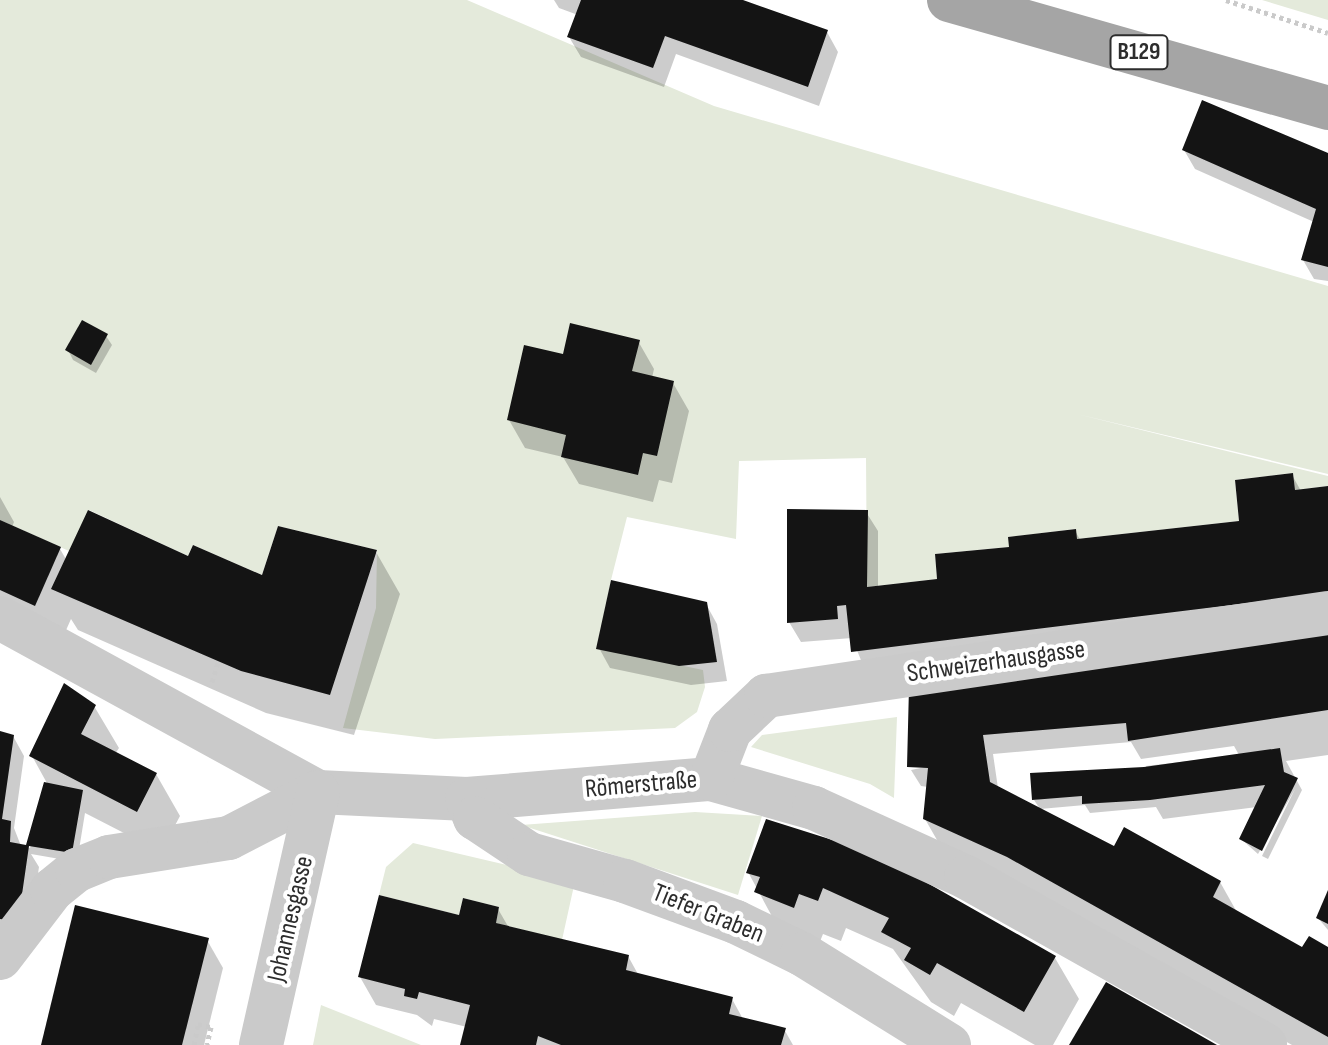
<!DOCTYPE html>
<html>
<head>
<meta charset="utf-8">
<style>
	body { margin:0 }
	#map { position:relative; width:1328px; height:1045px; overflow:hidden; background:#fff; font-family:"Sofia Sans Condensed",sans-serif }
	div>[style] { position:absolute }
	.green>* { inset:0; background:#e4eadb }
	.shadow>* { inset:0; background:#0003 }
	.building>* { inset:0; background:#141414 }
	.path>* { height:5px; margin-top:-2.5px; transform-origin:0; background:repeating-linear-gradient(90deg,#cacaca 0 4px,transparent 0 8px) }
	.minor>* { height:44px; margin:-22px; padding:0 22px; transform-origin:22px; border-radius:22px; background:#cacaca }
	.major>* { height:44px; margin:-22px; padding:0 22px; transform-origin:22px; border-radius:22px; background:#a5a5a5 }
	span { translate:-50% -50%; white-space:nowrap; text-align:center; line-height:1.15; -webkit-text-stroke:8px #fff; paint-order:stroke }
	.shield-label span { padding:2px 6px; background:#fff; border:2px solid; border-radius:6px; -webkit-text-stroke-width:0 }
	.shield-label { font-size:24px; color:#2d2d2d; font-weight:700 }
	.street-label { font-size:26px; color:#2d2d2d }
</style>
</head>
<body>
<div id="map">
	<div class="green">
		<i style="clip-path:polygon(0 0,467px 0,714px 106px,1328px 286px,1328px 474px,1077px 414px,1328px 476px,1328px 486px,1295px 490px,1293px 473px,1235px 480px,1239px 521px,1077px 539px,1075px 529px,1009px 537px,1009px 547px,935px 554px,937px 579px,867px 587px,866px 458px,739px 461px,736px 539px,627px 517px,611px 580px,597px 648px,703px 670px,705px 687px,697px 712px,675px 728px,435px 739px,343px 728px,376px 608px,377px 550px,278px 526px,262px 575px,193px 545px,188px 556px,89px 510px,69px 551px,0 520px)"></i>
		<i style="clip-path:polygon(1262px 0,1328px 0,1328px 20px)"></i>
		<i style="clip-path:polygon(897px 717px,894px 798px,870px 784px,751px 747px,762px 735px)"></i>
		<i style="clip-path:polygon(695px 812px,762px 816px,738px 895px,521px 825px)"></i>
		<i style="clip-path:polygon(413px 843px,575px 881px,562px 940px,496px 923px,499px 907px,463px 898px,459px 915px,379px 895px,386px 867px)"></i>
		<i style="clip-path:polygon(321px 1005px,421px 1045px,313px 1045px)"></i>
	</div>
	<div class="shadow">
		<i style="clip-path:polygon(554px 0,738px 0,827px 32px,838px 52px,819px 106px,676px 54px,664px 87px,581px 57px,569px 37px,578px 15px,559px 8px)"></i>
		<i style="clip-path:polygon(1184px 150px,1328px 155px,1328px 281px,1314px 279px,1303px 260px,1314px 222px,1195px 169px)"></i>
		<i style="clip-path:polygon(106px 336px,112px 345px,96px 373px,73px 360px,68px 350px)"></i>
		<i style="clip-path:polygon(638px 341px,654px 369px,652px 378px,673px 383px,689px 411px,672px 483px,659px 480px,653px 502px,579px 484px,563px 457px,525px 448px,509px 420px,564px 356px)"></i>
		<i style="clip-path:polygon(1292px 475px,1301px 491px,1328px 488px,1328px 622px,865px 670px,852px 638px,801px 642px,789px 622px,866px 512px,878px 531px,878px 588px,939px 581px,1011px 548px,1075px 531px,1081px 541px,1242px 523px)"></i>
		<i style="clip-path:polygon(0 497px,14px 522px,12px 527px,60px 549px,67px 561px,189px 558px,264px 578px,376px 552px,400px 594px,354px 735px,266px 713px,78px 630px,71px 619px,59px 646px,0 620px)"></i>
		<i style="clip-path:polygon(706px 604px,717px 624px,727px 681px,691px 685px,610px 668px,599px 648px)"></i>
		<i style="clip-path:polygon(1328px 630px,1328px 755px,1286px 761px,1302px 790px,1268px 859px,1262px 856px,1295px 789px,1258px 854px,1241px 839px,1257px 807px,1163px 819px,1156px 807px,1090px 813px,1085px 805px,1040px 809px,1034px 800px,1148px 776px,1146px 766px,1239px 755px,1234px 746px,1141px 759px,1131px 742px,993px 754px,998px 788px,1114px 849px,1220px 882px,1238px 914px,1303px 950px,1328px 950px,1328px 1045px,1292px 1045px,1032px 898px,949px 861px,925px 819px,928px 787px,921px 786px,911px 770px,930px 766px,909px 767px,911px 689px)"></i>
		<i style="clip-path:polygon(94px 706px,119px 748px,115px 754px,156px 774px,180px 816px,161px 852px,85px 813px,77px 862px,31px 854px,39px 867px,28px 941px,0 935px,0 734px,13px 736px,24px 756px,14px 828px,21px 846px,30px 848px,48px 785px,32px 756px)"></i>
		<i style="clip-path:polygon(767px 822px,1055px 958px,1079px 999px,1053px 1045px,1035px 1045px,961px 1003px,954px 1016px,931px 1002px,893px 949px,846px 928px,841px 941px,823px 934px,817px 949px,781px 933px,748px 872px)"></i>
		<i style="clip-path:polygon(1328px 895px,1328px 930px,1318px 918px)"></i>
		<i style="clip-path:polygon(498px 909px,509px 928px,628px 956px,639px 976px,732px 999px,743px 1019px,784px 1029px,793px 1045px,462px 1045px,467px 1027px,434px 1019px,432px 1026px,417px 1015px,376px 1005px,360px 977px,461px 917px)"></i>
		<i style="clip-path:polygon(207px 940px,223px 968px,204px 1045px,43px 1045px)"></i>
	</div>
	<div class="building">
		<i style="clip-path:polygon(581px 0,743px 0,828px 30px,808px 87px,665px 36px,653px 68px,567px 37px)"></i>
		<i style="clip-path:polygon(1202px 100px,1328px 153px,1328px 267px,1301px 260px,1316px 209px,1182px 150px)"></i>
		<i style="clip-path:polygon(82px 320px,108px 334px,91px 365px,65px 350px)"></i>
		<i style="clip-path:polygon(570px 323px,640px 340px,632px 371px,674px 381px,657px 456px,643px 453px,638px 475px,561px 457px,566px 435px,507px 420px,524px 345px,563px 354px)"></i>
		<i style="clip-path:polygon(1293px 473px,1295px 490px,1328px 486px,1328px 593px,851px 652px,846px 605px,837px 606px,838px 619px,787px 623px,787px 509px,868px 510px,867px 587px,937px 579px,935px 554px,1009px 547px,1008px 537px,1076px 529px,1077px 539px,1239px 521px,1235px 480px)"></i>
		<i style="clip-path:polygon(88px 510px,188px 556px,193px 545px,262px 575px,278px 526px,377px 550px,330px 695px,241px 671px,51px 589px)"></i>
		<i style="clip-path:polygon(0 520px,61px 547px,35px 606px,0 590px)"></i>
		<i style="clip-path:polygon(611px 580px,707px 602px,717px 662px,679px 666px,596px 649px)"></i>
		<i style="clip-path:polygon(1328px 629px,1328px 710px,1128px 741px,1126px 723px,983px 735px,990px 782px,1114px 846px,1124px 827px,1221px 881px,1213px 897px,1302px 947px,1309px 936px,1328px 947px,1328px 1037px,1007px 857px,923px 819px,928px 768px,907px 767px,909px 687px)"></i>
		<i style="clip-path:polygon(64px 683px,96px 705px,81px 734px,157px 773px,137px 812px,29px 756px)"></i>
		<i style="clip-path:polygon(0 731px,14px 735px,2px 819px,11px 821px,10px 842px,26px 845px,44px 782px,83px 790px,72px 853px,29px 846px,18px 922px,0 919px)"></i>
		<i style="clip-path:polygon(1280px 748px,1284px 772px,1298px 778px,1262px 851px,1239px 839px,1265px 785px,1150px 800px,1082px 804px,1082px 796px,1032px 800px,1030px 773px,1144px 767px)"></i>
		<i style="clip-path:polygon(766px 819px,842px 843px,915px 876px,1056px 956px,1024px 1012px,937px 963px,930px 975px,904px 960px,911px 948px,881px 932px,889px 918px,823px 888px,818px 901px,799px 894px,794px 908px,754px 892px,760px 877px,746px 873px)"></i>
		<i style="clip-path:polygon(1328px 890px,1328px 924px,1316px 918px)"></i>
		<i style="clip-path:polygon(379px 895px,459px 915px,463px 898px,499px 907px,496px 923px,629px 955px,626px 970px,733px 997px,729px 1014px,786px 1028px,781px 1045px,561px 1045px,538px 1036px,536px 1045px,460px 1045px,470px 1005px,419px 992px,417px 999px,404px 996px,405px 989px,358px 977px)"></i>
		<i style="clip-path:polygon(75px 905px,209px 938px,182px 1045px,41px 1045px)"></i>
		<i style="clip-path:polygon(1106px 982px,1189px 1029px,1217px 1045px,1069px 1045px)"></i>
	</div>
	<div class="path">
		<i style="left:1226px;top:0;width:107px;rotate:17.9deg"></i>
		<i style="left:212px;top:682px;width:21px;rotate:-73deg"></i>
		<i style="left:194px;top:1045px;width:21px;rotate:-79deg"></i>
		<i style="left:198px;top:1024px;width:13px;rotate:13deg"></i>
		<i style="left:211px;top:1027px;width:18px;rotate:103deg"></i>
	</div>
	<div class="minor">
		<i style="left:0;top:618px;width:362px;rotate:28.7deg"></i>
		<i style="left:318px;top:792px;width:149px;rotate:2.7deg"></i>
		<i style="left:467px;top:799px;width:245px;rotate:-4.7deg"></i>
		<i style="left:711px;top:779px;width:107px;rotate:15.7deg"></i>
		<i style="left:814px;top:808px;width:167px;rotate:24.4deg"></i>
		<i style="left:966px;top:877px;width:343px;rotate:29.3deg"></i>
		<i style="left:711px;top:779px;width:53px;rotate:-68.8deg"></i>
		<i style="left:730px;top:730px;width:50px;rotate:-43.4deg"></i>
		<i style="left:766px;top:696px;width:568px;rotate:-8.4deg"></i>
		<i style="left:467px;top:799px;width:21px;rotate:67deg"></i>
		<i style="left:475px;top:818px;width:65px;rotate:33.7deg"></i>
		<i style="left:529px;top:854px;width:100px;rotate:15.7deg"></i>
		<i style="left:625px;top:881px;width:118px;rotate:20.3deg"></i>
		<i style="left:736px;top:922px;width:73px;rotate:25.9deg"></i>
		<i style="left:802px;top:954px;width:173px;rotate:31.8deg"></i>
		<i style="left:0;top:958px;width:86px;rotate:-52.6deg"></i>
		<i style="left:52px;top:890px;width:32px;rotate:-39deg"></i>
		<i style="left:77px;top:870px;width:35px;rotate:-22deg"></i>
		<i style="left:109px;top:857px;width:121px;rotate:-9deg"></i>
		<i style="left:229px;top:838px;width:100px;rotate:-27.3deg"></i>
		<i style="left:261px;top:1045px;width:259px;rotate:-77.3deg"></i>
	</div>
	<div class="major">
		<i style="left:949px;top:0;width:394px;rotate:15.9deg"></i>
	</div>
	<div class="shield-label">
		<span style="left:1139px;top:52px">B129</span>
	</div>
	<div class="street-label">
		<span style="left:996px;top:662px;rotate:-8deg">Schweizerhausgasse</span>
		<span style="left:641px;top:785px;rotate:-5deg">Römerstraße</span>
		<span style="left:708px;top:914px;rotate:22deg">Tiefer Graben</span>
		<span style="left:291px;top:919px;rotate:-77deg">Johannesgasse</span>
	</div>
</div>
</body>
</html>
